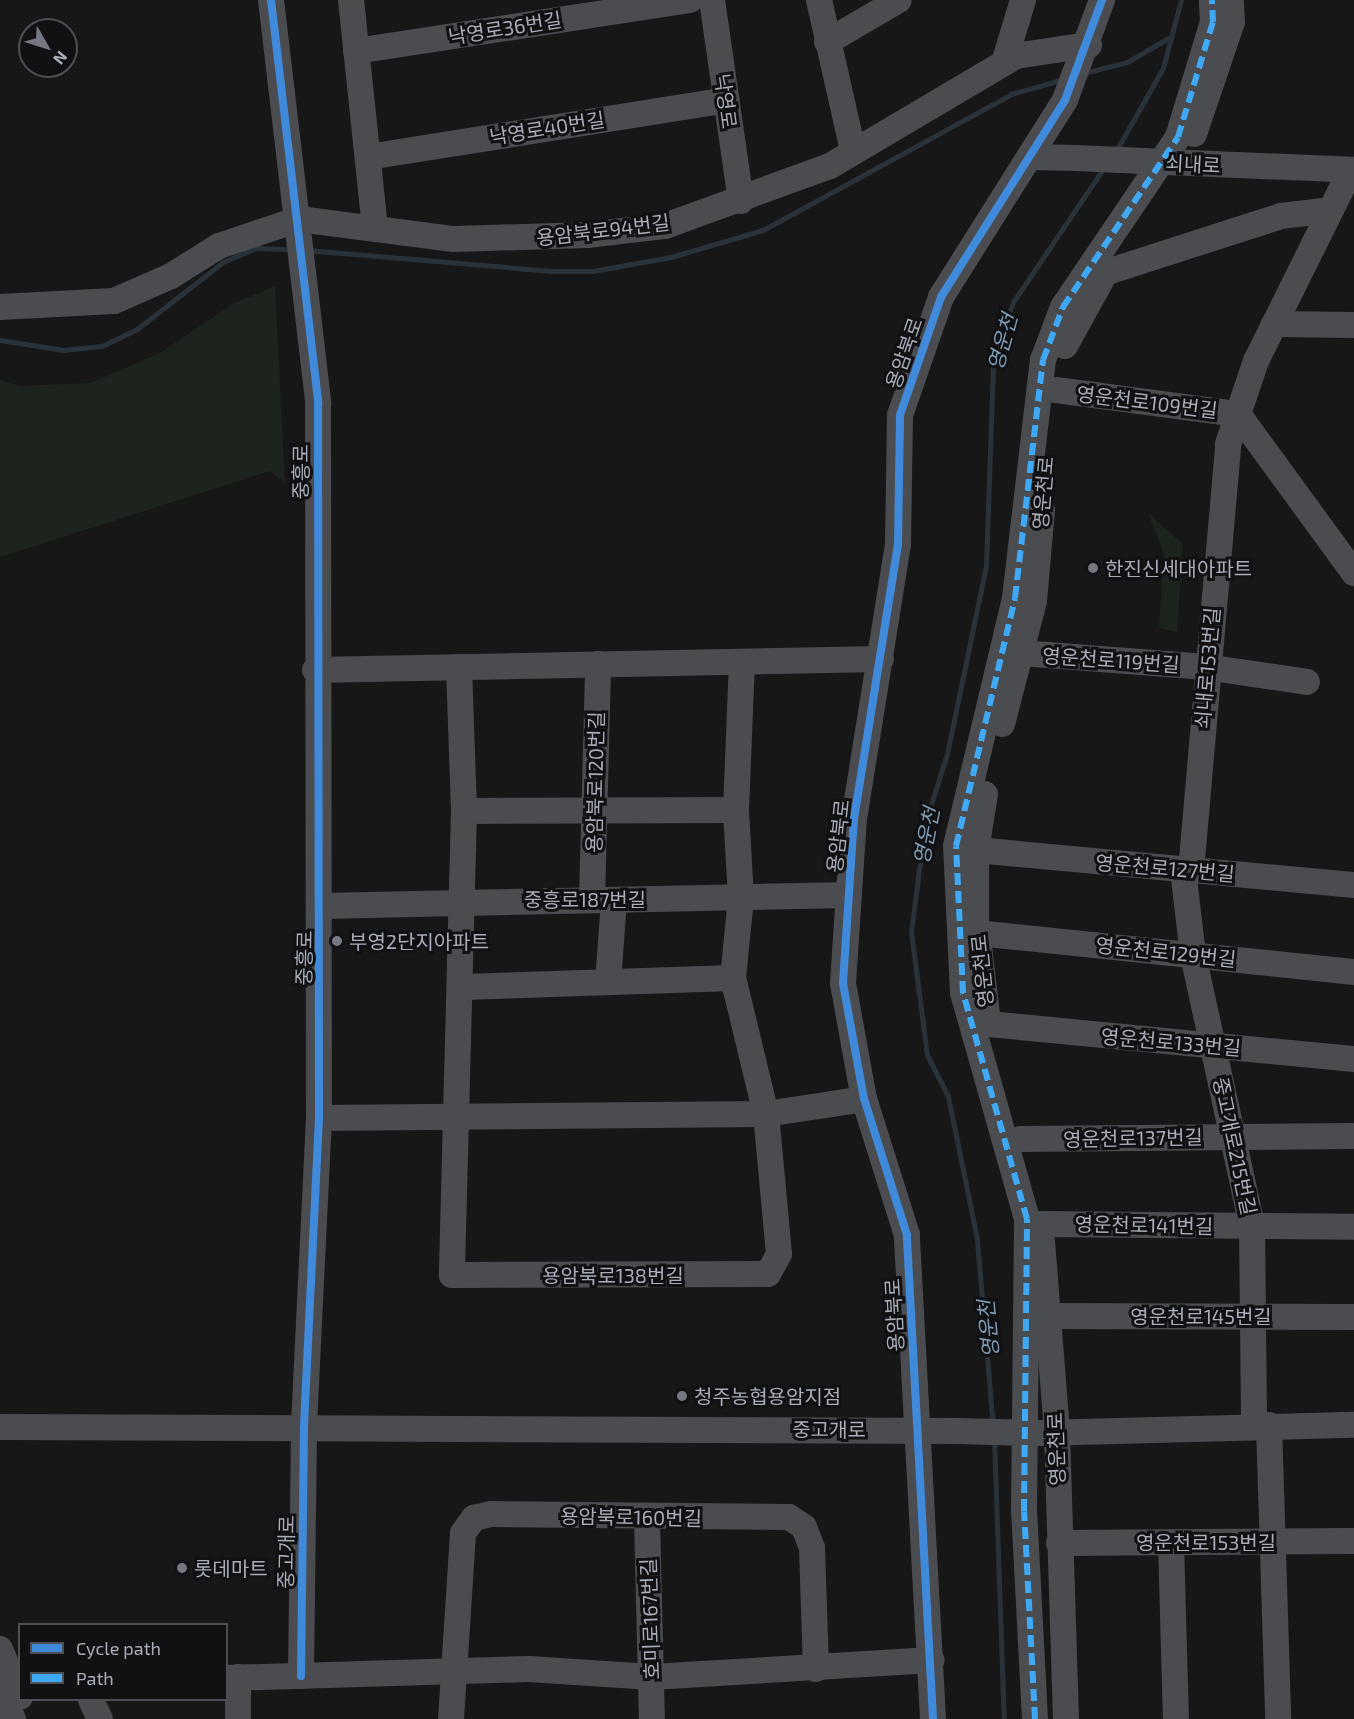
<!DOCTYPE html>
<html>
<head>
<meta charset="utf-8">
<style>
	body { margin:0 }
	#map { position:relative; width:1354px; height:1719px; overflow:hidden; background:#171717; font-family:"Exo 2","Noto Sans KR",sans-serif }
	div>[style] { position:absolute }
	.green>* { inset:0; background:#1d241e }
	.stream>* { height:5px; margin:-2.5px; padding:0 2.5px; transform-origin:2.5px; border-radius:2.5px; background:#2a3239 }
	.minor>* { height:26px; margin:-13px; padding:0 13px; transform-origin:13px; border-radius:13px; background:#4b4c50 }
	.minor-bridge>* { height:26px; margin:-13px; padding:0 13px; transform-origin:13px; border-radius:13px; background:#4b4c50 }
	.quiet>* { height:6px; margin-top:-3px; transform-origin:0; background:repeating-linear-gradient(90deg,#3fa9f5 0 12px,transparent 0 18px) }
	.cycleway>* { height:8px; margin:-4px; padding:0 4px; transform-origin:4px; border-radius:4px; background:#408adc }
	.dots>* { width:16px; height:16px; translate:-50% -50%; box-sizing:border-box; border:3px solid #111113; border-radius:50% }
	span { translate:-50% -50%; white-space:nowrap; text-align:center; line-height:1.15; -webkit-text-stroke:6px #111113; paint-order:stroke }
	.street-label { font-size:20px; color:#a8adb8 }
	.poi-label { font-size:20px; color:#a8adb8 }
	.left { translate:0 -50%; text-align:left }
	.water-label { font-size:21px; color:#7f9bb3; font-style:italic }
	.legend { position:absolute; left:18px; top:1623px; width:210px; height:78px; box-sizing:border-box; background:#111113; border:2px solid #4d4f55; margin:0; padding:8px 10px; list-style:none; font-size:18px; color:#a8adb8 }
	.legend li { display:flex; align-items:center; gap:12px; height:30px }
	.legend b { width:30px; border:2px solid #4d4f55 }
	.north { position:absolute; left:18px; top:18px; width:60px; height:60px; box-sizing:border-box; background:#111113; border:2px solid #4d4f55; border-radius:50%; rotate:129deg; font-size:16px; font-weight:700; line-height:24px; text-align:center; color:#a8adb8 }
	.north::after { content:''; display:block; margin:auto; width:21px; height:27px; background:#757880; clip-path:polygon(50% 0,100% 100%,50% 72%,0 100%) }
</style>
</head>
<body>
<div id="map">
	<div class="green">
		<i style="clip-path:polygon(275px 286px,285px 482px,270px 471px,0 557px,0 380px,20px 386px,91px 383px,160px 353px,233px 304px)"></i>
		<i style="clip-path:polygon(1148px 513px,1183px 544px,1177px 632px,1159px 628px,1164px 554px)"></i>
	</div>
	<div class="stream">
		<i style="left:1084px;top:73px;width:44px;rotate:-14.3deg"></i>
		<i style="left:1127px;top:62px;width:52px;rotate:-30deg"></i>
		<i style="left:1116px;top:151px;width:95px;rotate:-60.5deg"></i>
		<i style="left:1163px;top:68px;width:70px;rotate:-75.2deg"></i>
		<i style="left:307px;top:250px;width:245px;rotate:4.9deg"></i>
		<i style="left:551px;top:271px;width:42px"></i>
		<i style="left:593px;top:271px;width:79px;rotate:-10.2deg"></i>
		<i style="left:671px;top:257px;width:96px;rotate:-16.4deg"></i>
		<i style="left:763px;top:230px;width:283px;rotate:-28.7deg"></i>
		<i style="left:1011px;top:94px;width:55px;rotate:-15.8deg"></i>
		<i style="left:0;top:340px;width:64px;rotate:9deg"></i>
		<i style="left:63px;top:350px;width:39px;rotate:-6deg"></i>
		<i style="left:102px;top:346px;width:39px;rotate:-26deg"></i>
		<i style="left:137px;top:329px;width:109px;rotate:-37.9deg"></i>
		<i style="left:223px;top:262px;width:36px;rotate:-23deg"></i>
		<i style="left:256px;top:248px;width:38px;rotate:2deg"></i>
		<i style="left:993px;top:1427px;width:189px;rotate:-94.9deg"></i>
		<i style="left:977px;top:1239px;width:146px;rotate:-101.5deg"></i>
		<i style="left:948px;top:1096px;width:46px;rotate:-117.1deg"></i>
		<i style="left:927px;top:1055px;width:124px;rotate:-97.4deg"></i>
		<i style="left:911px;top:932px;width:110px;rotate:-82.7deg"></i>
		<i style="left:925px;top:823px;width:72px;rotate:-72.3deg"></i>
		<i style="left:947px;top:754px;width:192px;rotate:-78.3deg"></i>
		<i style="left:986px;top:566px;width:204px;rotate:-88deg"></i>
		<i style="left:993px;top:362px;width:63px;rotate:-71.6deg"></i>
		<i style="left:1013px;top:302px;width:164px;rotate:-55.9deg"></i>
		<i style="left:994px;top:1439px;width:280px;rotate:88deg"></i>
	</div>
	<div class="minor">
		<i style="left:271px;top:0;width:406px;rotate:83.3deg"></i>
		<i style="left:318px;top:403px;width:715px;rotate:89.92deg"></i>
		<i style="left:319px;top:1118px;width:311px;rotate:92.8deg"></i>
		<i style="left:304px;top:1429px;width:247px;rotate:90.7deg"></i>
		<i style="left:351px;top:0;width:230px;rotate:84deg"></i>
		<i style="left:712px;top:0;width:203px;rotate:81.8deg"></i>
		<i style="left:819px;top:0;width:155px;rotate:77.3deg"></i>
		<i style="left:827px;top:42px;width:83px;rotate:-30.3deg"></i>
		<i style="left:356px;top:51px;width:338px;rotate:-8.7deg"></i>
		<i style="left:1004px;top:63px;width:66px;rotate:-73.2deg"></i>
		<i style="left:1194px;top:134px;width:118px;rotate:-71.3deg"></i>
		<i style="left:1232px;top:22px;width:22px;rotate:-93deg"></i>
		<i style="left:368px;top:157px;width:363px;rotate:-9deg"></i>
		<i style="left:1032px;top:157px;width:44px;rotate:1.3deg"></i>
		<i style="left:1166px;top:162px;width:188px;rotate:2.4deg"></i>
		<i style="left:1107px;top:272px;width:183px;rotate:-17.8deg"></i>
		<i style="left:1281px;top:216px;width:49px;rotate:-7deg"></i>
		<i style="left:0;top:307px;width:114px;rotate:-3deg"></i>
		<i style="left:114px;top:301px;width:62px;rotate:-23.7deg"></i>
		<i style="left:171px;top:276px;width:57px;rotate:-32deg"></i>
		<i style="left:219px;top:246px;width:84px;rotate:-18.6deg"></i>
		<i style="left:299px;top:219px;width:156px;rotate:7.4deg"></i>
		<i style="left:454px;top:239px;width:133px;rotate:-1.7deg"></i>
		<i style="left:587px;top:235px;width:79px;rotate:-6.6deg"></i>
		<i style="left:665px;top:226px;width:176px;rotate:-20deg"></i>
		<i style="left:830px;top:166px;width:216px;rotate:-30.6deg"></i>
		<i style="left:1016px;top:56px;width:74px;rotate:-8.6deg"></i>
		<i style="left:1274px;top:324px;width:80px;rotate:0.7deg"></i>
		<i style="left:1065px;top:346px;width:77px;rotate:-61.1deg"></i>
		<i style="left:1056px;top:390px;width:184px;rotate:7.5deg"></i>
		<i style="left:1238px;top:414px;width:197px;rotate:53.9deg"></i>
		<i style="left:1021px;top:653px;width:186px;rotate:4.3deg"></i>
		<i style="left:1206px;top:667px;width:102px;rotate:8.4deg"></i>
		<i style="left:459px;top:667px;width:144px;rotate:88deg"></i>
		<i style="left:464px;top:811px;width:464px;rotate:91.5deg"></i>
		<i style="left:452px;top:1275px;width:316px;rotate:-0.2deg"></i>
		<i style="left:768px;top:1274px;width:23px;rotate:-61deg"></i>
		<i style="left:779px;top:1254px;width:141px;rotate:-95.3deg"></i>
		<i style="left:766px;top:1114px;width:140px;rotate:-103.6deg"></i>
		<i style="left:733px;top:978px;width:80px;rotate:-84.3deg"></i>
		<i style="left:741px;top:898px;width:88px;rotate:-93.3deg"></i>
		<i style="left:736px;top:810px;width:148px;rotate:-87.7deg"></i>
		<i style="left:315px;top:670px;width:566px;rotate:-1.11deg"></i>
		<i style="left:1002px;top:724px;width:127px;rotate:-75.4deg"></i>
		<i style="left:1034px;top:601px;width:91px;rotate:-85deg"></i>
		<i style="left:985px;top:794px;width:57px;rotate:99.1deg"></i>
		<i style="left:976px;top:850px;width:71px;rotate:90deg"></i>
		<i style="left:976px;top:921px;width:103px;rotate:83.3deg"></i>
		<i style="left:464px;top:811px;width:272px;rotate:-0.2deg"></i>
		<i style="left:976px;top:850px;width:380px;rotate:5.3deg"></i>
		<i style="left:1183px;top:870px;width:86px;rotate:83.3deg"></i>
		<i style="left:1193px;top:955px;width:277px;rotate:77.7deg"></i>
		<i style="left:1252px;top:1226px;width:200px;rotate:89.4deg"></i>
		<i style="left:1191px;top:871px;width:429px;rotate:-85deg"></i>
		<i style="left:1228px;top:444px;width:88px;rotate:-71.4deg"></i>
		<i style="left:1256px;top:361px;width:213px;rotate:-63.6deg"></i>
		<i style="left:592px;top:900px;width:236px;rotate:-88.5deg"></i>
		<i style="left:321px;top:906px;width:528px;rotate:-1.19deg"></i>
		<i style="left:977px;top:933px;width:379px;rotate:5.9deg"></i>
		<i style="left:608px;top:982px;width:82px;rotate:-85.8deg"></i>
		<i style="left:462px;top:987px;width:271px;rotate:-1.9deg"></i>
		<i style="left:989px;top:1024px;width:367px;rotate:5.5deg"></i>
		<i style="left:319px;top:1118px;width:447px;rotate:-0.5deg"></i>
		<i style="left:766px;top:1114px;width:99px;rotate:-8.7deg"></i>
		<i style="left:1020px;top:1139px;width:334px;rotate:-0.5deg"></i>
		<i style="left:1041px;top:1224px;width:313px;rotate:0.5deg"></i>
		<i style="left:1042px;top:1241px;width:193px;rotate:85.5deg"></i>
		<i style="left:1057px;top:1433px;width:286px;rotate:88.2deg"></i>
		<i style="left:1047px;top:1316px;width:307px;rotate:0.2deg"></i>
		<i style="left:1269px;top:1425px;width:294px;rotate:88.2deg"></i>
		<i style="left:0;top:1427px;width:956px;rotate:0.24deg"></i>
		<i style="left:1039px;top:1433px;width:315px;rotate:-1.5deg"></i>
		<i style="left:647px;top:1519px;width:200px;rotate:88.6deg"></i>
		<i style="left:1059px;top:1543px;width:295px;rotate:-0.4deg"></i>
		<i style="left:1171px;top:1543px;width:176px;rotate:88.4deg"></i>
		<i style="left:0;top:1649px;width:52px;rotate:67.4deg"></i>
		<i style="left:226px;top:1678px;width:303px;rotate:-1.7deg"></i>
		<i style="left:529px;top:1669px;width:123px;rotate:3.7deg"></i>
		<i style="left:652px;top:1677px;width:280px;rotate:-3.5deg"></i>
		<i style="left:0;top:1690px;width:32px;rotate:66deg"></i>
		<i style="left:91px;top:1700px;width:21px;rotate:65deg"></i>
		<i style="left:238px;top:1719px;width:42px;rotate:-90deg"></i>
		<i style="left:451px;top:1719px;width:186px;rotate:-86.3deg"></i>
		<i style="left:463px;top:1533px;width:19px;rotate:-54deg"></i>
		<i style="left:474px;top:1518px;width:17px;rotate:-13deg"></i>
		<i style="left:491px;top:1514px;width:298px;rotate:0.6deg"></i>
		<i style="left:789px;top:1517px;width:18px;rotate:34deg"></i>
		<i style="left:804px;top:1527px;width:22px;rotate:69deg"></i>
		<i style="left:812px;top:1548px;width:121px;rotate:88.1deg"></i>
		<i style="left:933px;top:1719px;width:485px;rotate:-93.1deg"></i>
		<i style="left:907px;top:1235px;width:143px;rotate:-107.5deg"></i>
		<i style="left:864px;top:1099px;width:118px;rotate:-100.3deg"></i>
		<i style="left:843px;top:983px;width:164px;rotate:-86.2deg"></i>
		<i style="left:854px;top:819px;width:278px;rotate:-80.9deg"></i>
		<i style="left:898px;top:544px;width:129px;rotate:-89.1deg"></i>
		<i style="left:900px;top:415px;width:125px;rotate:-70.8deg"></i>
		<i style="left:941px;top:297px;width:233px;rotate:-57.8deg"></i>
		<i style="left:1065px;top:100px;width:107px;rotate:-69.7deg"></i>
		<i style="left:1035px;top:1719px;width:208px;rotate:-93deg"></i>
		<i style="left:1024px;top:1511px;width:292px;rotate:-89.4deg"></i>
		<i style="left:1027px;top:1219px;width:235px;rotate:-105.8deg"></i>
		<i style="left:963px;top:993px;width:147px;rotate:-92.7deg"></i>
		<i style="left:956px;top:846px;width:255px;rotate:-76.6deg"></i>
		<i style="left:1015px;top:598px;width:240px;rotate:-83.3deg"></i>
		<i style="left:1043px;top:360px;width:57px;rotate:-69.3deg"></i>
		<i style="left:1063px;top:307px;width:205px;rotate:-55.9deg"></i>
		<i style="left:1178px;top:137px;width:120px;rotate:-73.1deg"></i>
		<i style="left:1213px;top:22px;width:22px;rotate:-93deg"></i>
	</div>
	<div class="minor-bridge">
		<i style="left:1076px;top:158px;width:90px;rotate:2.5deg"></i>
		<i style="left:956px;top:1431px;width:77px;rotate:1.5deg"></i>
	</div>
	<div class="quiet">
		<i style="left:1035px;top:1719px;width:208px;rotate:-93deg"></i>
		<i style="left:1024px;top:1511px;width:292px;rotate:-89.4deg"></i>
		<i style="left:1027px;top:1219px;width:235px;rotate:-105.8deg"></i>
		<i style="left:963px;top:993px;width:147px;rotate:-92.7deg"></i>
		<i style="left:956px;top:846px;width:255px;rotate:-76.6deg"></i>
		<i style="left:1015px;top:598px;width:240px;rotate:-83.3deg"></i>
		<i style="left:1043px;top:360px;width:57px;rotate:-69.3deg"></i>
		<i style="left:1063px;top:307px;width:205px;rotate:-55.9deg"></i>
		<i style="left:1178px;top:137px;width:120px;rotate:-73.1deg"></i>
		<i style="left:1213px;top:22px;width:22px;rotate:-93deg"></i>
	</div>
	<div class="cycleway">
		<i style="left:271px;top:0;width:406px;rotate:83.3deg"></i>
		<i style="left:318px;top:403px;width:715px;rotate:89.92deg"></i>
		<i style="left:319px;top:1118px;width:311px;rotate:92.8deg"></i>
		<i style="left:304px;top:1429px;width:247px;rotate:90.7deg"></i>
		<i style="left:933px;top:1719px;width:485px;rotate:-93.1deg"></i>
		<i style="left:907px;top:1235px;width:143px;rotate:-107.5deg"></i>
		<i style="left:864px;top:1099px;width:118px;rotate:-100.3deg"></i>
		<i style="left:843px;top:983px;width:164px;rotate:-86.2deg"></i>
		<i style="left:854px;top:819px;width:278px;rotate:-80.9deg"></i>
		<i style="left:898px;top:544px;width:129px;rotate:-89.1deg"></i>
		<i style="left:900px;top:415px;width:125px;rotate:-70.8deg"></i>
		<i style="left:941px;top:297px;width:233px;rotate:-57.8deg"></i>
		<i style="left:1065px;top:100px;width:107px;rotate:-69.7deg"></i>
	</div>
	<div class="dots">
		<i style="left:1093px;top:568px;background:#757880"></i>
		<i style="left:337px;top:941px;background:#757880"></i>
		<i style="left:682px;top:1396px;background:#757880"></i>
		<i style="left:182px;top:1568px;background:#757880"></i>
	</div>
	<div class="street-label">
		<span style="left:505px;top:28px;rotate:-9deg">낙영로36번길</span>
		<span style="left:726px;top:101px;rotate:82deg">낙영로</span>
		<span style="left:547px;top:128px;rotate:-9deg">낙영로40번길</span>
		<span style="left:1193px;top:164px;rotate:3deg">쇠내로</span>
		<span style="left:603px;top:230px;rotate:-7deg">용암북로94번길</span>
		<span style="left:904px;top:353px;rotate:-71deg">용암북로</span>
		<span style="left:1147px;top:402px;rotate:7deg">영운천로109번길</span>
		<span style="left:300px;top:472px;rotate:-90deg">중흥로</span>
		<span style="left:1043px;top:493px;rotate:-85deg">영운천로</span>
		<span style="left:1111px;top:660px;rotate:4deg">영운천로119번길</span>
		<span style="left:1207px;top:668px;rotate:-85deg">쇠내로153번길</span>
		<span style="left:595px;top:782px;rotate:-89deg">용암북로120번길</span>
		<span style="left:838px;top:836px;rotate:-84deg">용암북로</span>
		<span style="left:1165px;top:868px;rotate:5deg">영운천로127번길</span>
		<span style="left:585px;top:899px">중흥로187번길</span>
		<span style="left:1166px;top:952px;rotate:6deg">영운천로129번길</span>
		<span style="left:304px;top:958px;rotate:-89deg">중흥로</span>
		<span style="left:982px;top:971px;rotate:-96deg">영운천로</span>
		<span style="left:1171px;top:1042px;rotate:5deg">영운천로133번길</span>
		<span style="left:1133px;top:1138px;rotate:-1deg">영운천로137번길</span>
		<span style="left:1235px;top:1146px;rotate:78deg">중고개로215번길</span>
		<span style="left:1144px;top:1225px;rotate:1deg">영운천로141번길</span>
		<span style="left:613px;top:1275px">용암북로138번길</span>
		<span style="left:894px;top:1315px;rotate:-93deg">용암북로</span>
		<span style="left:1201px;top:1316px">영운천로145번길</span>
		<span style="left:829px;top:1429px">중고개로</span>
		<span style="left:1056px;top:1449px;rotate:-92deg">영운천로</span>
		<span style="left:631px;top:1517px;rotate:1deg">용암북로160번길</span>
		<span style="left:1206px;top:1542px">영운천로153번길</span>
		<span style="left:286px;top:1552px;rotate:-89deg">중고개로</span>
		<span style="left:650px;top:1619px;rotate:-92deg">호미로167번길</span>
	</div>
	<div class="poi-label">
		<span class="left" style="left:1105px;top:568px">한진신세대아파트</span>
		<span class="left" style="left:349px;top:941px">부영2단지아파트</span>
		<span class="left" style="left:694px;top:1396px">청주농협용암지점</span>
		<span class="left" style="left:194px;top:1568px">롯데마트</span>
	</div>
	<div class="water-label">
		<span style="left:1002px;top:342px;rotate:-74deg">영운천</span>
		<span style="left:926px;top:836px;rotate:-79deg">영운천</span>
		<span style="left:988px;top:1329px;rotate:-95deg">영운천</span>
	</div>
	<ul class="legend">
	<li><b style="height:8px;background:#408adc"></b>Cycle path</li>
	<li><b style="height:8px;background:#3fa9f5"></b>Path</li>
	</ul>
	<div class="north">N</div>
</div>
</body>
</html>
